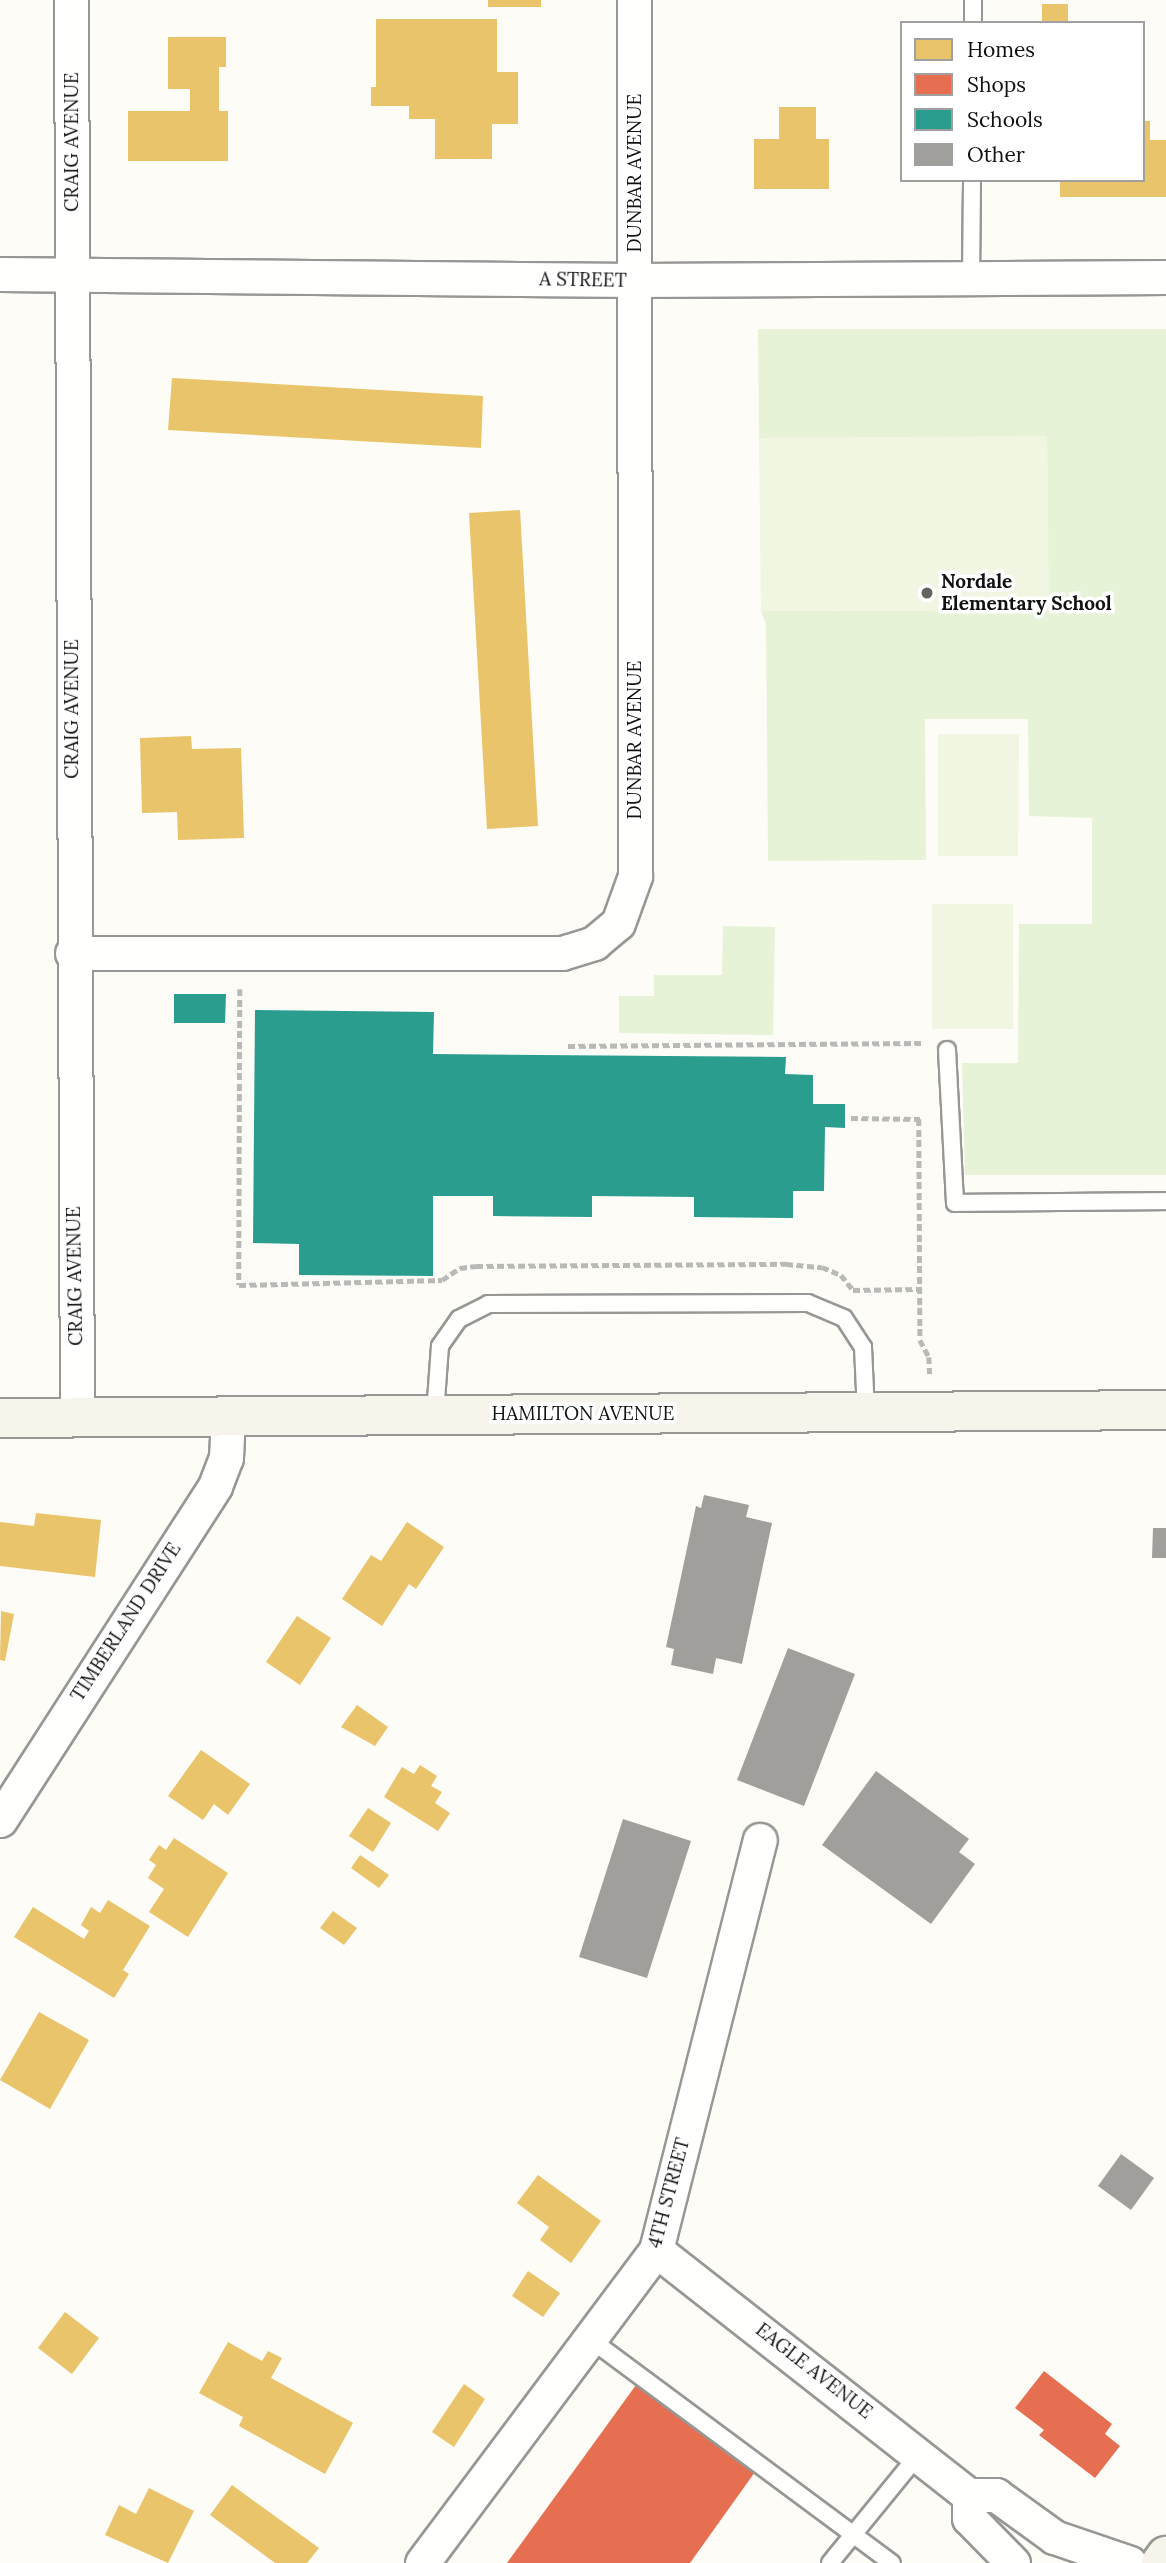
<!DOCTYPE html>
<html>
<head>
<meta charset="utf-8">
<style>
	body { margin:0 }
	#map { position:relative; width:1166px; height:2563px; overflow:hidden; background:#fdfcf7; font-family:Lora,serif }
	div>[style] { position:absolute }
	.green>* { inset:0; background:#e7f3d7 }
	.pitch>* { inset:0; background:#f0f6e1 }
	.homes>* { inset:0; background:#e9c46a }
	.shops>* { inset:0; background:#e76f51 }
	.schools>* { inset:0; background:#2a9d8f }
	.building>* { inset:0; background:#a19f9c }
	.path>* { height:4.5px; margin-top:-2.25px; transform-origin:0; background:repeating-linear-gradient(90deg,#b9b9b8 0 7px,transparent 0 10.5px) }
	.roads { filter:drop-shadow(2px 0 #979795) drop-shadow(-2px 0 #979795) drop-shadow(0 2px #979795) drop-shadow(0 -2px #979795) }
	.lane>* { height:16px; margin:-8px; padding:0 8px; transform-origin:8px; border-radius:8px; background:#fffffe }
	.street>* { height:33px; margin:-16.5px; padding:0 16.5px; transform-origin:16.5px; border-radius:16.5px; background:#fffffe }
	.secondary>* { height:38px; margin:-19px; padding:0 19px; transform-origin:19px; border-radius:19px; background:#f6f4eb }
	.dots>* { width:19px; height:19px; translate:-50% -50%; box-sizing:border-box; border:4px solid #fff; border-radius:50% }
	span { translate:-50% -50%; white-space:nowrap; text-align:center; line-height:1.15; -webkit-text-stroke:7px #fff; paint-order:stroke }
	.street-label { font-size:19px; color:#111 }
	.poi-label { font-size:19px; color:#111; font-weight:700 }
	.left { translate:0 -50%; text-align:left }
	.legend { position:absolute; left:900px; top:21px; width:245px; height:161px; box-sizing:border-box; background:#fff; border:2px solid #a0a0a0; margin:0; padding:9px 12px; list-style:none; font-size:21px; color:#111 }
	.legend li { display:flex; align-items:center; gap:14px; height:35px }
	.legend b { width:35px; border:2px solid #a0a0a0 }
</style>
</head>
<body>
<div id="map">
	<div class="green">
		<i style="clip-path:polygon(758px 329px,1166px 329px,1166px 1175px,965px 1175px,962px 1063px,1018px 1063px,1019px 924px,1092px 924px,1092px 818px,1029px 816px,1028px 719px,925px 719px,926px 860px,768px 861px,766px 624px,761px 611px,1048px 610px,1047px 437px,759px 438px)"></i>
		<i style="clip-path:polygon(723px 926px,775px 927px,773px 1035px,619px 1033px,619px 996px,654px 996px,654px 975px,722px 975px)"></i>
	</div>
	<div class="pitch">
		<i style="clip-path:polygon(1047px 436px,1049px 610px,761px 611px,759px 438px)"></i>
		<i style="clip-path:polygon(938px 734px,1019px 734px,1018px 856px,938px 856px)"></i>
		<i style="clip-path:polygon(932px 904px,1013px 904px,1013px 1029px,932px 1029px)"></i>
	</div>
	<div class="homes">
		<i style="clip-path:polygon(488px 0,541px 0,541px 7px,488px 7px)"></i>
		<i style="clip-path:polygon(1042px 4px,1068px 4px,1068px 23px,1042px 23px)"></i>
		<i style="clip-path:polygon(376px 19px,497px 19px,497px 72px,518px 72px,518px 124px,492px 124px,492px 159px,435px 159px,435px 119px,409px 119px,409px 106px,371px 106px,371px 87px,376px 87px)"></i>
		<i style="clip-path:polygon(168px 37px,226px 37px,226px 67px,219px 67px,219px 111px,228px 111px,228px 161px,128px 161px,128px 111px,190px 111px,190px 89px,168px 89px)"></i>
		<i style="clip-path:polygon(779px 107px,816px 107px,816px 139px,829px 139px,829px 189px,754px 189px,754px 139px,779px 139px)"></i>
		<i style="clip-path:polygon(1143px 121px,1150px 121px,1150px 140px,1166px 140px,1166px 197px,1060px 197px,1060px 180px,1143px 180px)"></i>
		<i style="clip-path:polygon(172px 378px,483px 396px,481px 448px,168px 430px)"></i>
		<i style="clip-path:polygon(520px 510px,538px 826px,487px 829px,469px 513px)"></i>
		<i style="clip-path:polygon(191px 736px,192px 749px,241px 748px,244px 838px,178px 840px,177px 812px,142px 813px,140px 738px)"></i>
		<i style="clip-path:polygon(36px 1513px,101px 1520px,95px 1577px,0 1566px,0 1522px,34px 1526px)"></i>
		<i style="clip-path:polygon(407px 1522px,444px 1547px,416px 1589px,409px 1584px,382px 1626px,342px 1599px,371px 1555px,381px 1561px)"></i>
		<i style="clip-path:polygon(1px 1611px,14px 1614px,5px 1661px,0 1660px)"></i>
		<i style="clip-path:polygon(297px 1616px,331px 1638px,300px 1685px,266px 1662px)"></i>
		<i style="clip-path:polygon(357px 1705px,388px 1727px,375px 1746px,341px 1727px)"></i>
		<i style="clip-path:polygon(201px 1750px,250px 1784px,228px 1815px,214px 1804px,203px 1820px,168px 1796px)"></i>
		<i style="clip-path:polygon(420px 1765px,437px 1776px,431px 1786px,442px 1792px,435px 1803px,450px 1813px,438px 1831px,384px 1797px,402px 1767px,414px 1774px)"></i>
		<i style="clip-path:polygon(368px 1808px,391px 1823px,373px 1852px,349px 1836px)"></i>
		<i style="clip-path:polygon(174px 1838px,228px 1873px,188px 1937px,149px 1912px,164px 1889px,148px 1878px,156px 1865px,149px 1860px,159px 1845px,166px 1850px)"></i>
		<i style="clip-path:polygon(360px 1855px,389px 1875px,379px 1888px,351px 1868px)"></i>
		<i style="clip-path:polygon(108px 1900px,150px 1926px,123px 1970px,129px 1974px,114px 1998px,14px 1937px,33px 1907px,84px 1939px,89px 1931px,81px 1925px,91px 1907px,100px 1913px)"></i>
		<i style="clip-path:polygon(333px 1911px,357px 1928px,344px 1945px,320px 1928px)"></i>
		<i style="clip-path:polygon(39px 2012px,89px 2040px,50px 2109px,0 2080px)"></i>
		<i style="clip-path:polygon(538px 2175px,601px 2221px,571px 2263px,540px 2240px,549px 2227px,517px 2203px)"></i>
		<i style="clip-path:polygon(528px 2271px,560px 2293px,543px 2317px,512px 2296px)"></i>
		<i style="clip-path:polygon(65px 2312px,99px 2338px,72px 2374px,38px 2348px)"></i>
		<i style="clip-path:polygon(228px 2342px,262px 2361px,268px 2351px,282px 2358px,271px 2378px,353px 2423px,325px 2474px,239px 2426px,243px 2417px,199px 2393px)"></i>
		<i style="clip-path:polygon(464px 2384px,485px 2399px,454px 2447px,432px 2432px)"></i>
		<i style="clip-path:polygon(232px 2485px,319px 2548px,307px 2563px,275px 2563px,210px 2515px)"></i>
		<i style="clip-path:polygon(149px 2488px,194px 2511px,168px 2563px,105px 2535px,119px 2505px,136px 2514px)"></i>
	</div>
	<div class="shops">
		<i style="clip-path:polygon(1044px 2371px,1112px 2424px,1105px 2434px,1120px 2446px,1095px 2478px,1039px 2435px,1044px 2430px,1015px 2408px)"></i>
		<i style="clip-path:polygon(636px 2385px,755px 2472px,690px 2563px,507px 2563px)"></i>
	</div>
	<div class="schools">
		<i style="clip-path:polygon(174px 994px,226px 994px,225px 1023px,174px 1023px)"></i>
		<i style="clip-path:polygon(255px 1010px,434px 1012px,433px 1054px,786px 1057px,785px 1074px,813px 1075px,813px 1104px,845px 1104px,845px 1128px,825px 1127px,824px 1191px,793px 1191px,793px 1218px,694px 1217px,694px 1197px,592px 1196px,592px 1217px,493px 1216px,493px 1196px,433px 1196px,433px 1276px,299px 1275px,299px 1244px,253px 1243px)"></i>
	</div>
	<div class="building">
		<i style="clip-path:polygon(704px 1495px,749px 1505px,746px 1517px,772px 1523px,742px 1664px,716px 1658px,713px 1674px,671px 1665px,674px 1649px,666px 1647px,696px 1506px,701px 1508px)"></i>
		<i style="clip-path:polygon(1153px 1528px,1166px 1528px,1166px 1558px,1152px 1558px)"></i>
		<i style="clip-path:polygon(788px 1648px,855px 1674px,804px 1806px,737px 1780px)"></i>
		<i style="clip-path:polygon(876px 1771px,969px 1839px,959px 1852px,975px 1864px,931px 1924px,822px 1845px)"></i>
		<i style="clip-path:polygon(623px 1819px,691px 1841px,647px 1978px,579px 1957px)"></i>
		<i style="clip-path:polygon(1121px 2154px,1154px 2178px,1131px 2210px,1098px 2186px)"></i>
	</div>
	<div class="path">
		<i style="left:240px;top:989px;width:296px;rotate:90.2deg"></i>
		<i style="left:239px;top:1285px;width:203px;rotate:-1.4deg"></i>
		<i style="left:442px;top:1280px;width:22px;rotate:-34deg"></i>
		<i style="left:460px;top:1268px;width:16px;rotate:-7deg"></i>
		<i style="left:476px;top:1266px;width:310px;rotate:-0.4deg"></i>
		<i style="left:786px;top:1264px;width:36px;rotate:5deg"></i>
		<i style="left:822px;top:1267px;width:21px;rotate:23deg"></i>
		<i style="left:841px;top:1275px;width:19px;rotate:51deg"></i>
		<i style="left:853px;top:1290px;width:67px;rotate:-0.9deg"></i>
		<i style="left:568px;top:1046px;width:353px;rotate:-0.5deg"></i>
		<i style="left:851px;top:1118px;width:69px;rotate:0.8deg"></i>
		<i style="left:919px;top:1119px;width:221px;rotate:89.7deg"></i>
		<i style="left:920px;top:1340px;width:19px;rotate:62deg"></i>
		<i style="left:929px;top:1357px;width:17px;rotate:87deg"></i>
	</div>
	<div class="roads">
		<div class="lane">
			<i style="left:973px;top:23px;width:23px;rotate:-90deg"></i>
			<i style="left:971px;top:279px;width:99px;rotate:-89.4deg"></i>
			<i style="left:947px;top:1050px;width:153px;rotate:87deg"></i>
			<i style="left:955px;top:1203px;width:211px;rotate:-0.5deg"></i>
			<i style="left:435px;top:1414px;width:68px;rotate:-85.8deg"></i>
			<i style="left:440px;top:1346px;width:33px;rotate:-55deg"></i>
			<i style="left:459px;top:1319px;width:33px;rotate:-27deg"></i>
			<i style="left:488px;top:1304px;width:320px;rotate:-0.2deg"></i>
			<i style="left:808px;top:1303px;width:39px;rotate:23deg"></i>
			<i style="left:844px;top:1318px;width:35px;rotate:57deg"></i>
			<i style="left:863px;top:1347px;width:65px;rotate:87.4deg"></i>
			<i style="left:590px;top:2339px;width:376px;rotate:36.6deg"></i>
			<i style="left:830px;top:2563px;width:141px;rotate:-50.8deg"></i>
		</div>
		<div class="street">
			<i style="left:71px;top:0;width:1417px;rotate:89.76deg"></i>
			<i style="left:0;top:274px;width:635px;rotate:0.54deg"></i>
			<i style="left:635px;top:280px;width:531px;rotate:-0.32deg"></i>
			<i style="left:72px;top:953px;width:490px"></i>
			<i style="left:562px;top:953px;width:34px;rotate:-17deg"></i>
			<i style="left:594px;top:943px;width:31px;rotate:-40deg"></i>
			<i style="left:618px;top:923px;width:50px;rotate:-70.1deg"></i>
			<i style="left:635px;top:876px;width:876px;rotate:-90.07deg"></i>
			<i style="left:0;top:1820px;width:397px;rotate:-57.2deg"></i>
			<i style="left:215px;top:1486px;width:30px;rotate:-69deg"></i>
			<i style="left:226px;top:1458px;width:43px;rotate:-87.3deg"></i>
			<i style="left:656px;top:2250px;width:397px;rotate:38.1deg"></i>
			<i style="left:969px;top:2495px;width:27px"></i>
			<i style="left:996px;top:2495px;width:72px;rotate:35.9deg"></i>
			<i style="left:1054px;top:2537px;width:80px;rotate:18.9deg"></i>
			<i style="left:969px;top:2495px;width:23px;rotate:90deg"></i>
			<i style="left:969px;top:2518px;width:63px;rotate:45.6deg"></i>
			<i style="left:422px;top:2563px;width:391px;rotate:-53.2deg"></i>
			<i style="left:656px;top:2250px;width:423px;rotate:-75.8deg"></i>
		</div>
		<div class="secondary">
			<i style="left:0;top:1418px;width:1166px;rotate:-0.39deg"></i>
			<i style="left:1161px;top:2563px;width:9px;rotate:-54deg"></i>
		</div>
	</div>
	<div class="dots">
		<i style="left:927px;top:593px;background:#646362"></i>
	</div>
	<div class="street-label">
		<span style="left:72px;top:142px;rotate:-90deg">CRAIG AVENUE</span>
		<span style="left:635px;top:173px;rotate:-90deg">DUNBAR AVENUE</span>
		<span style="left:583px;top:280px;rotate:1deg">A STREET</span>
		<span style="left:72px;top:709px;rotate:-90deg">CRAIG AVENUE</span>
		<span style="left:635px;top:740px;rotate:-90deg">DUNBAR AVENUE</span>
		<span style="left:75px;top:1276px;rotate:-91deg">CRAIG AVENUE</span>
		<span style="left:583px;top:1414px">HAMILTON AVENUE</span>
		<span style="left:126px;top:1622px;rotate:-57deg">TIMBERLAND DRIVE</span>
		<span style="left:669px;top:2193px;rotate:-75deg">4TH STREET</span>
		<span style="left:814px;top:2371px;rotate:38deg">EAGLE AVENUE</span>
	</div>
	<div class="poi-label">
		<span class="left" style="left:941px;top:593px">Nordale<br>Elementary School</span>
	</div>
	<ul class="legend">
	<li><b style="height:19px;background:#e9c46a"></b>Homes</li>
	<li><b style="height:19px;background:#e76f51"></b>Shops</li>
	<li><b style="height:19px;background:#2a9d8f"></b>Schools</li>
	<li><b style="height:19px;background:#a19f9c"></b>Other</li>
	</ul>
</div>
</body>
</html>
